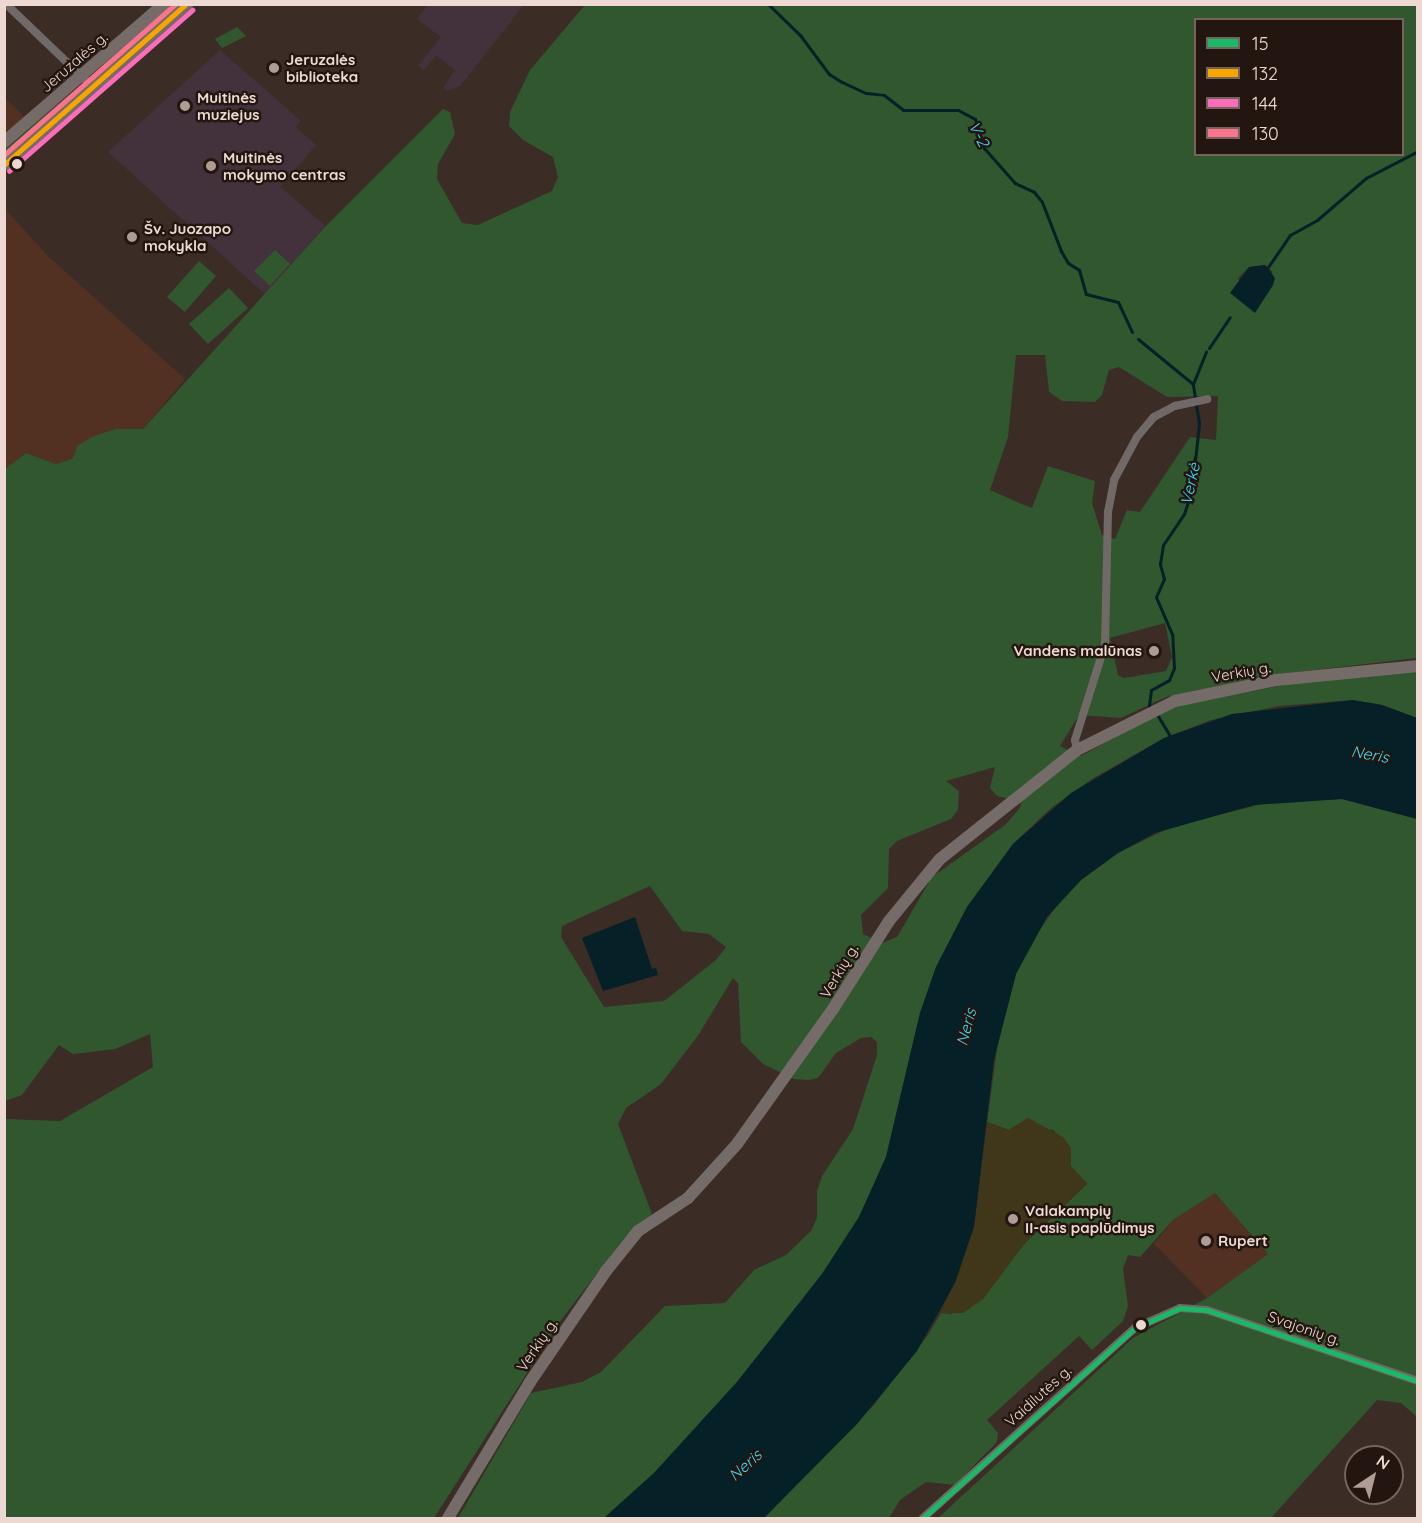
<!DOCTYPE html>
<html>
<head>
<meta charset="utf-8">
<style>
	body { margin:0 }
	#map { position:relative; width:1422px; height:1523px; overflow:hidden; background:#3c2c26; font-family:Quicksand,sans-serif }
	div>[style] { position:absolute }
	.built>* { inset:0; background:#523022 }
	.education>* { inset:0; background:#43323b }
	.green>* { inset:0; background:#30572d }
	.sand>* { inset:0; background:#40371b }
	.water>* { inset:0; background:#052127 }
	.stream>* { height:3px; margin:-1.5px; padding:0 1.5px; transform-origin:1.5px; border-radius:1.5px; background:#052127 }
	.minor>* { height:8px; margin:-4px; padding:0 4px; transform-origin:4px; border-radius:4px; background:#716968 }
	.secondary>* { height:12px; margin:-6px; padding:0 6px; transform-origin:6px; border-radius:6px; background:#756b68 }
	.bus-1>* { height:4.5px; margin:-2.25px; padding:0 2.25px; transform-origin:2.25px; border-radius:2.25px; background:#1ab867 }
	.bus-2>* { height:4.5px; margin:-2.25px; padding:0 2.25px; transform-origin:2.25px; border-radius:2.25px; background:#f7a600 }
	.bus-3>* { height:4.5px; margin:-2.25px; padding:0 2.25px; transform-origin:2.25px; border-radius:2.25px; background:#fb6dba }
	.bus-4>* { height:4.5px; margin:-2.25px; padding:0 2.25px; transform-origin:2.25px; border-radius:2.25px; background:#fc738d }
	.dots>* { width:16px; height:16px; translate:-50% -50%; box-sizing:border-box; border:3px solid #231610; border-radius:50% }
	span { translate:-50% -50%; white-space:nowrap; text-align:center; line-height:1.15; -webkit-text-stroke:5px #231610; paint-order:stroke }
	.poi-label { font-size:15px; color:#edd9d1; font-weight:700 }
	.left { translate:0 -50%; text-align:left }
	.right { translate:-100% -50%; text-align:right }
	.street-label { font-size:15px; color:#edd9d1 }
	.water-label { font-size:16px; color:#3ed9f8; font-style:italic }
	.frame { position:absolute; inset:0; border:6px solid #edd9d1; pointer-events:none }
	.legend { position:absolute; left:1194px; top:18px; width:210px; height:138px; box-sizing:border-box; background:#231610; border:2px solid #74645d; margin:0; padding:8px 10px; list-style:none; font-size:18px; color:#edd9d1 }
	.legend li { display:flex; align-items:center; gap:12px; height:30px }
	.legend b { width:30px; border:2px solid #74645d }
	.north { position:absolute; left:1344px; top:1445px; width:60px; height:60px; box-sizing:border-box; background:#231610; border:2px solid #74645d; border-radius:50%; rotate:35deg; font-size:16px; font-weight:700; line-height:24px; text-align:center; color:#edd9d1 }
	.north::after { content:''; display:block; margin:auto; width:21px; height:27px; background:#af9c95; clip-path:polygon(50% 0,100% 100%,50% 72%,0 100%) }
</style>
</head>
<body>
<div id="map">
	<div class="built">
		<i style="clip-path:polygon(4px 97px,25px 117px,4px 134px)"></i>
		<i style="clip-path:polygon(5px 209px,48px 256px,185px 379px,143px 429px,115px 429px,78px 445px,72px 459px,56px 464px,26px 453px,5px 469px)"></i>
		<i style="clip-path:polygon(1215px 1193px,1268px 1254px,1207px 1298px,1154px 1244px,1173px 1220px)"></i>
	</div>
	<div class="education">
		<i style="clip-path:polygon(428px 5px,428px 4px,524px 5px,460px 86px,447px 91px,443px 88px,455px 70px,436px 55px,424px 70px,418px 66px,441px 37px,417px 19px)"></i>
		<i style="clip-path:polygon(220px 50px,301px 121px,296px 127px,316px 145px,280px 187px,326px 226px,266px 295px,108px 152px)"></i>
	</div>
	<div class="green">
		<i style="clip-path:polygon(172px 5px,178px 5px,106px 68px,102px 64px)"></i>
		<i style="clip-path:polygon(evenodd,585px 5px,1417px 5px,1417px 658px,1271px 675px,1166px 697px,1121px 718px,1079px 715px,1060px 746px,1081px 756px,1170px 707px,1316px 679px,1417px 672px,1417px 718px,1382px 705px,1352px 700px,1279px 706px,1211px 720px,1164px 738px,1092px 779px,1051px 808px,1013px 844px,967px 907px,936px 967px,920px 1013px,886px 1157px,859px 1217px,822px 1274px,737px 1382px,654px 1473px,604px 1518px,458px 1518px,531px 1393px,582px 1382px,601px 1372px,665px 1306px,725px 1303px,754px 1270px,786px 1255px,811px 1231px,817px 1218px,817px 1191px,822px 1176px,853px 1129px,877px 1055px,877px 1042px,871px 1037px,861px 1038px,836px 1053px,818px 1078px,809px 1080px,794px 1079px,763px 1064px,741px 1042px,738px 983px,733px 978px,699px 1034px,661px 1084px,626px 1108px,618px 1124px,652px 1214px,622px 1241px,561px 1320px,434px 1518px,5px 1518px,5px 1119px,60px 1121px,153px 1067px,150px 1034px,115px 1049px,73px 1054px,59px 1045px,22px 1095px,5px 1101px,5px 469px,26px 453px,56px 464px,72px 459px,78px 445px,92px 437px,115px 429px,143px 429px,326px 226px,443px 109px,450px 112px,455px 134px,438px 164px,437px 179px,462px 223px,478px 225px,552px 191px,558px 177px,553px 157px,523px 140px,509px 126px,510px 112px,530px 70px,585px 5px,1196px 20px,1402px 20px,1402px 154px,1196px 154px,1196px 20px,585px 5px,1265px 265px,1272px 271px,1273px 285px,1255px 312px,1238px 278px,1249px 267px,1265px 265px,585px 5px,1016px 355px,1045px 355px,1049px 392px,1062px 401px,1095px 402px,1102px 395px,1109px 370px,1119px 367px,1167px 397px,1218px 396px,1216px 440px,1190px 437px,1140px 512px,1127px 510px,1115px 539px,1102px 535px,1092px 503px,1095px 481px,1048px 466px,1032px 508px,1024px 505px,990px 490px,1008px 437px,1016px 355px,585px 5px,1165px 623px,1172px 657px,1166px 671px,1124px 678px,1118px 675px,1110px 638px,1165px 623px,585px 5px,995px 767px,990px 788px,997px 796px,1022px 802px,1019px 809px,1005px 825px,932px 877px,897px 937px,882px 943px,863px 934px,861px 915px,888px 888px,889px 849px,897px 841px,951px 819px,958px 810px,959px 791px,946px 781px,995px 767px,585px 5px,650px 886px,682px 931px,709px 934px,726px 947px,716px 960px,664px 1001px,604px 1007px,561px 937px,562px 926px,650px 886px)"></i>
		<i style="clip-path:polygon(237px 27px,246px 36px,222px 48px,215px 39px)"></i>
		<i style="clip-path:polygon(79px 85px,43px 118px,5px 157px,4px 148px)"></i>
		<i style="clip-path:polygon(275px 250px,290px 264px,270px 286px,254px 271px)"></i>
		<i style="clip-path:polygon(199px 261px,216px 276px,185px 312px,167px 297px)"></i>
		<i style="clip-path:polygon(229px 288px,248px 308px,208px 344px,189px 324px)"></i>
		<i style="clip-path:polygon(1342px 799px,1417px 819px,1417px 1417px,1401px 1403px,1377px 1400px,1271px 1518px,938px 1518px,1133px 1338px,1207px 1298px,1268px 1254px,1215px 1193px,1173px 1220px,1140px 1257px,1128px 1255px,1123px 1269px,1128px 1306px,1123px 1321px,1092px 1350px,1079px 1336px,987px 1420px,998px 1433px,997px 1442px,955px 1485px,926px 1482px,900px 1500px,889px 1518px,764px 1518px,874px 1405px,928px 1335px,941px 1313px,951px 1314px,983px 1299px,1024px 1244px,1087px 1184px,1071px 1166px,1054px 1130px,1042px 1129px,1028px 1118px,1009px 1130px,987px 1122px,998px 1042px,1016px 974px,1029px 945px,1058px 904px,1081px 880px,1118px 853px,1173px 826px,1271px 802px)"></i>
	</div>
	<div class="sand">
		<i style="clip-path:polygon(1028px 1118px,1063px 1137px,1071px 1148px,1071px 1166px,1087px 1183px,1024px 1244px,983px 1299px,963px 1313px,941px 1313px,974px 1227px,987px 1122px,1009px 1130px)"></i>
	</div>
	<div class="water">
		<i style="clip-path:polygon(1265px 265px,1275px 278px,1273px 285px,1255px 313px,1230px 293px,1249px 267px)"></i>
		<i style="clip-path:polygon(1353px 700px,1382px 705px,1417px 718px,1417px 819px,1342px 799px,1254px 805px,1155px 833px,1118px 853px,1081px 880px,1047px 917px,1016px 974px,994px 1060px,974px 1227px,955px 1283px,917px 1351px,857px 1424px,764px 1518px,604px 1518px,654px 1473px,737px 1382px,822px 1274px,859px 1217px,886px 1157px,920px 1013px,936px 967px,967px 907px,1013px 844px,1071px 793px,1164px 738px,1232px 714px)"></i>
		<i style="clip-path:polygon(635px 917px,652px 969px,656px 968px,658px 975px,603px 991px,582px 938px)"></i>
	</div>
	<div class="stream">
		<i style="left:768px;top:4px;width:45px;rotate:44.1deg"></i>
		<i style="left:800px;top:35px;width:49px;rotate:53.4deg"></i>
		<i style="left:829px;top:74px;width:15px;rotate:32deg"></i>
		<i style="left:842px;top:82px;width:26px;rotate:25deg"></i>
		<i style="left:866px;top:93px;width:18px;rotate:6deg"></i>
		<i style="left:884px;top:95px;width:24px;rotate:38deg"></i>
		<i style="left:903px;top:110px;width:55px"></i>
		<i style="left:958px;top:110px;width:19px;rotate:28deg"></i>
		<i style="left:975px;top:119px;width:30px;rotate:73deg"></i>
		<i style="left:984px;top:148px;width:47px;rotate:48.5deg"></i>
		<i style="left:1015px;top:183px;width:21px;rotate:25deg"></i>
		<i style="left:1034px;top:192px;width:13px;rotate:51deg"></i>
		<i style="left:1042px;top:202px;width:53px;rotate:68.8deg"></i>
		<i style="left:1061px;top:251px;width:14px;rotate:60deg"></i>
		<i style="left:1068px;top:263px;width:13px;rotate:32deg"></i>
		<i style="left:1079px;top:270px;width:25px;rotate:74deg"></i>
		<i style="left:1086px;top:294px;width:33px;rotate:14deg"></i>
		<i style="left:1118px;top:302px;width:33px;rotate:65deg"></i>
		<i style="left:1266px;top:270px;width:42px;rotate:-55.6deg"></i>
		<i style="left:1290px;top:235px;width:31px;rotate:-29deg"></i>
		<i style="left:1317px;top:220px;width:65px;rotate:-40.6deg"></i>
		<i style="left:1366px;top:178px;width:59px;rotate:-27.4deg"></i>
		<i style="left:1138px;top:339px;width:71px;rotate:39.3deg"></i>
		<i style="left:1209px;top:348px;width:37px;rotate:-56deg"></i>
		<i style="left:1149px;top:706px;width:16px;rotate:-83deg"></i>
		<i style="left:1151px;top:690px;width:21px;rotate:-29deg"></i>
		<i style="left:1169px;top:680px;width:13px;rotate:-67deg"></i>
		<i style="left:1174px;top:668px;width:34px;rotate:-93deg"></i>
		<i style="left:1172px;top:634px;width:40px;rotate:-113.4deg"></i>
		<i style="left:1156px;top:597px;width:20px;rotate:-66deg"></i>
		<i style="left:1164px;top:579px;width:16px;rotate:-105deg"></i>
		<i style="left:1160px;top:564px;width:19px;rotate:-81deg"></i>
		<i style="left:1163px;top:545px;width:37px;rotate:-56deg"></i>
		<i style="left:1184px;top:514px;width:26px;rotate:-72deg"></i>
		<i style="left:1192px;top:489px;width:66px;rotate:-83.9deg"></i>
		<i style="left:1199px;top:423px;width:39px;rotate:-99deg"></i>
		<i style="left:1193px;top:384px;width:35px;rotate:-68deg"></i>
		<i style="left:1158px;top:716px;width:26px;rotate:59deg"></i>
	</div>
	<div class="minor">
		<i style="left:6px;top:4px;width:120px;rotate:43.7deg"></i>
		<i style="left:1077px;top:750px;width:10px;rotate:-101deg"></i>
		<i style="left:1075px;top:740px;width:101px;rotate:-72.6deg"></i>
		<i style="left:1105px;top:644px;width:132px;rotate:-88.7deg"></i>
		<i style="left:1108px;top:512px;width:33px;rotate:-79deg"></i>
		<i style="left:1114px;top:480px;width:49px;rotate:-61.9deg"></i>
		<i style="left:1137px;top:437px;width:26px;rotate:-50deg"></i>
		<i style="left:1154px;top:417px;width:24px;rotate:-28deg"></i>
		<i style="left:1175px;top:406px;width:33px;rotate:-12deg"></i>
		<i style="left:923px;top:1518px;width:285px;rotate:-41.9deg"></i>
		<i style="left:1135px;top:1328px;width:49px;rotate:-24deg"></i>
		<i style="left:1180px;top:1308px;width:27px;rotate:4deg"></i>
		<i style="left:1207px;top:1310px;width:223px;rotate:18.6deg"></i>
	</div>
	<div class="secondary">
		<i style="left:4px;top:142px;width:211px;rotate:-40.8deg"></i>
		<i style="left:4px;top:165px;width:244px;rotate:-41.3deg"></i>
		<i style="left:448px;top:1518px;width:159px;rotate:-58.9deg"></i>
		<i style="left:530px;top:1382px;width:135px;rotate:-55.6deg"></i>
		<i style="left:606px;top:1271px;width:51px;rotate:-51.3deg"></i>
		<i style="left:638px;top:1231px;width:60px;rotate:-33.4deg"></i>
		<i style="left:688px;top:1198px;width:73px;rotate:-47.8deg"></i>
		<i style="left:737px;top:1144px;width:166px;rotate:-54.6deg"></i>
		<i style="left:833px;top:1009px;width:104px;rotate:-57.5deg"></i>
		<i style="left:889px;top:921px;width:80px;rotate:-50.6deg"></i>
		<i style="left:940px;top:859px;width:175px;rotate:-38.5deg"></i>
		<i style="left:1077px;top:750px;width:110px;rotate:-26.6deg"></i>
		<i style="left:1175px;top:701px;width:103px;rotate:-11.7deg"></i>
		<i style="left:1276px;top:680px;width:143px;rotate:-5.6deg"></i>
	</div>
	<div class="bus-1">
		<i style="left:923px;top:1518px;width:285px;rotate:-41.9deg"></i>
		<i style="left:1135px;top:1328px;width:49px;rotate:-24deg"></i>
		<i style="left:1180px;top:1308px;width:27px;rotate:4deg"></i>
		<i style="left:1207px;top:1310px;width:223px;rotate:18.6deg"></i>
	</div>
	<div class="bus-2">
		<i style="left:4px;top:165px;width:243px;rotate:-41.5deg"></i>
	</div>
	<div class="bus-3">
		<i style="left:9px;top:171px;width:244px;rotate:-41.3deg"></i>
	</div>
	<div class="bus-4">
		<i style="left:4px;top:155px;width:228px;rotate:-41.4deg"></i>
	</div>
	<div class="dots">
		<i style="left:274px;top:68px;background:#af9c95"></i>
		<i style="left:185px;top:106px;background:#af9c95"></i>
		<i style="left:17px;top:164px;background:#edd9d1"></i>
		<i style="left:211px;top:166px;background:#af9c95"></i>
		<i style="left:132px;top:237px;background:#af9c95"></i>
		<i style="left:1154px;top:651px;background:#af9c95"></i>
		<i style="left:1013px;top:1219px;background:#af9c95"></i>
		<i style="left:1206px;top:1241px;background:#af9c95"></i>
		<i style="left:1141px;top:1325px;background:#edd9d1"></i>
	</div>
	<div class="poi-label">
		<span class="left" style="left:286px;top:68px">Jeruzalės<br>biblioteka</span>
		<span class="left" style="left:197px;top:106px">Muitinės<br>muziejus</span>
		<span class="left" style="left:223px;top:166px">Muitinės<br>mokymo centras</span>
		<span class="left" style="left:144px;top:237px">Šv. Juozapo<br>mokykla</span>
		<span class="right" style="left:1142px;top:651px">Vandens malūnas</span>
		<span class="left" style="left:1025px;top:1219px">Valakampių<br>II-asis paplūdimys</span>
		<span class="left" style="left:1218px;top:1241px">Rupert</span>
	</div>
	<div class="street-label">
		<span style="left:74px;top:62px;rotate:-41deg">Jeruzalės g.</span>
		<span style="left:1241px;top:672px;rotate:-10deg">Verkių g.</span>
		<span style="left:839px;top:971px;rotate:-59deg">Verkių g.</span>
		<span style="left:1304px;top:1328px;rotate:19deg">Svajonių g.</span>
		<span style="left:537px;top:1345px;rotate:-56deg">Verkių g.</span>
		<span style="left:1038px;top:1396px;rotate:-42deg">Vaidilutės g.</span>
	</div>
	<div class="water-label">
		<span style="left:979px;top:134px;rotate:63deg">V-2</span>
		<span style="left:1190px;top:484px;rotate:-78deg">Verkė</span>
		<span style="left:1370px;top:754px;rotate:10deg">Neris</span>
		<span style="left:966px;top:1027px;rotate:-75deg">Neris</span>
		<span style="left:745px;top:1465px;rotate:-42deg">Neris</span>
	</div>
	<div class="frame"></div>
	<ul class="legend">
	<li><b style="height:8px;background:#1ab867"></b>15</li>
	<li><b style="height:8px;background:#f7a600"></b>132</li>
	<li><b style="height:8px;background:#fb6dba"></b>144</li>
	<li><b style="height:8px;background:#fc738d"></b>130</li>
	</ul>
	<div class="north">N</div>
</div>
</body>
</html>
